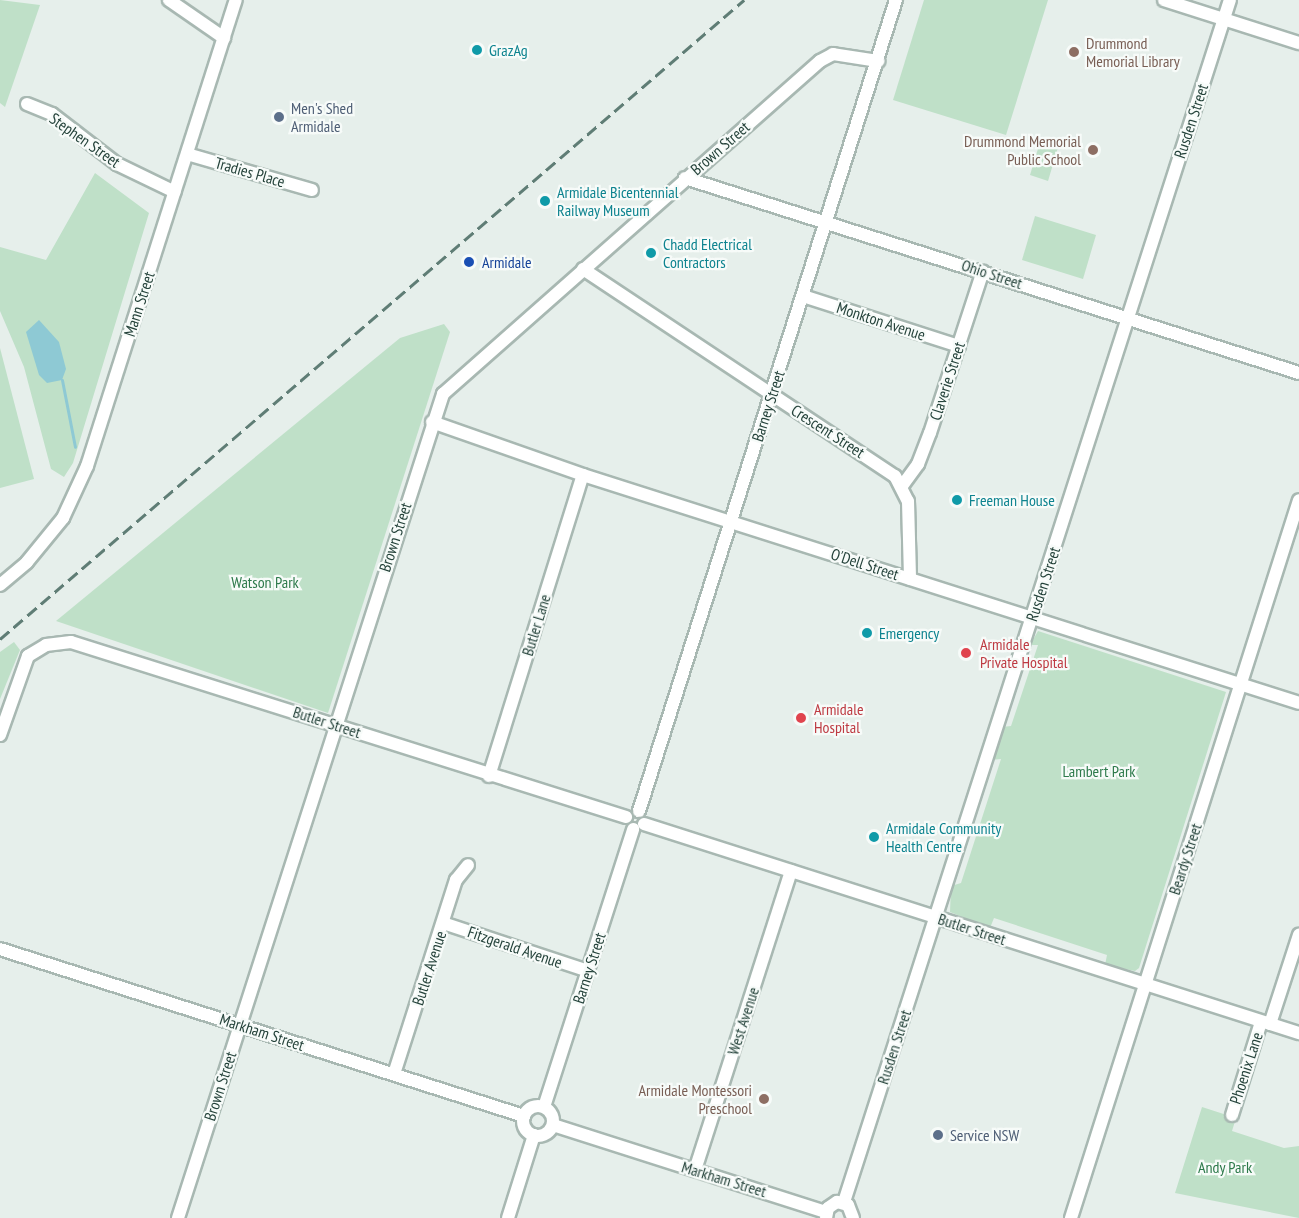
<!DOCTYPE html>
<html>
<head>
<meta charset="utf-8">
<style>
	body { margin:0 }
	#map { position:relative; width:1299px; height:1218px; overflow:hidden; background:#e6efeb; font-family:"PT Sans Narrow",sans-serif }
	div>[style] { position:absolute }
	.green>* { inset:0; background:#bfe0c8 }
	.water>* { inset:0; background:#8ec9d4 }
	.stream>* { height:3px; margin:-1.5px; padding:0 1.5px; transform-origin:1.5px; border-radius:1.5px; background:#8ec9d4 }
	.roads { filter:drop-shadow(2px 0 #a8b8b2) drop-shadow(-2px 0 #a8b8b2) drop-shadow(0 2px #a8b8b2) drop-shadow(0 -2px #a8b8b2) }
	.minor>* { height:12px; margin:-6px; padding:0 6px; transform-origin:6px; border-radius:6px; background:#fff }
	.minor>.ring { margin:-6px; padding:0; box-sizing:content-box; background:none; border:12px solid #fff; border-radius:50% }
	.rail>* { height:3px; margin-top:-1.5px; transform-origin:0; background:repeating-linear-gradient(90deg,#5f7d75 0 12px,transparent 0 18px) }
	.dots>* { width:16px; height:16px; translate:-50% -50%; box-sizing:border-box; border:3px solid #f7fbf9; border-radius:50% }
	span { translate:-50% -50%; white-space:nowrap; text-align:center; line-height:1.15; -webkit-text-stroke:4.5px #f7fbf9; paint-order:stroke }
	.education-label { font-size:16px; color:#785e54 }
	.left { translate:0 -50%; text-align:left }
	.right { translate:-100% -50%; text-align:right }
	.culture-label { font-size:16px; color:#0d838f }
	.service-label { font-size:16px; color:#4e5e75 }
	.street-label { font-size:16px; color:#24423a }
	.transit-label { font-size:16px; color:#164399 }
	.park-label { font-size:16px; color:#2d7a4b }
	.health-label { font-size:16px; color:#be3a42 }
</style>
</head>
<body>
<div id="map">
	<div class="green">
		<i style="clip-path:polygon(0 0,40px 5px,5px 107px,0 103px)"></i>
		<i style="clip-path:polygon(924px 0,1048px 0,1006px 135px,893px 100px)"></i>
		<i style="clip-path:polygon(1041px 139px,1059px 144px,1048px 181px,1030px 175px)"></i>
		<i style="clip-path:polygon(95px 173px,149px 213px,73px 463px,64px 477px,51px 469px,24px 367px,0 311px,0 247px,46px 260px)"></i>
		<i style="clip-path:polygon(1035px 216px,1096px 235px,1083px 279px,1022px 260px)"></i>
		<i style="clip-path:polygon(444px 324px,450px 332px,328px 713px,56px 621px,400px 338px)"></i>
		<i style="clip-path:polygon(0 348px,34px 479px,0 488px)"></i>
		<i style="clip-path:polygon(1038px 631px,1226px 692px,1139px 968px,1135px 971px,1105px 965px,1107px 955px,994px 918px,990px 928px,950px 912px,951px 886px,961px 883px,1001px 759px,991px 760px,1002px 727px,1011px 726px,1038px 645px,1030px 645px)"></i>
		<i style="clip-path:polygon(14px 642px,20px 650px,0 699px,0 652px)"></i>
		<i style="clip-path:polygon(1202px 1107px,1236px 1118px,1232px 1131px,1284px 1148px,1299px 1146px,1299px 1218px,1175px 1193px)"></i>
	</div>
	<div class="water">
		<i style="clip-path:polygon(39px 320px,59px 342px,66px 369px,62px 380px,47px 383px,39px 375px,26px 332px)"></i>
	</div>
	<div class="stream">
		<i style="left:62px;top:380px;width:68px;rotate:79deg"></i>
	</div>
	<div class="roads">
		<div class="minor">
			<i style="left:169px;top:0;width:67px;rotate:34.6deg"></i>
			<i style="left:1164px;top:0;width:142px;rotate:17.7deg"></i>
			<i style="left:27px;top:104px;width:27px;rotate:22deg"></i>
			<i style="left:52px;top:114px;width:82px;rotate:37.6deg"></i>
			<i style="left:117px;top:164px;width:64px;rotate:25.8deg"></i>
			<i style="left:187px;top:154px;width:130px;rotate:16.1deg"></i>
			<i style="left:685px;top:178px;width:644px;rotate:17.62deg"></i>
			<i style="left:583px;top:269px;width:374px;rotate:33.6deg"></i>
			<i style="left:895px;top:476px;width:28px;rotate:63deg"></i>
			<i style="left:908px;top:501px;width:78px;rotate:88.5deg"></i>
			<i style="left:803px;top:296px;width:164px;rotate:17.8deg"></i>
			<i style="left:432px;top:422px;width:160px;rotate:19.3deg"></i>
			<i style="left:583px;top:475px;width:751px;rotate:17.66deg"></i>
			<i style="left:902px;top:486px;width:27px;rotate:-54deg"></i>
			<i style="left:918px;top:464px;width:33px;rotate:-69deg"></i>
			<i style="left:930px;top:433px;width:170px;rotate:-71.9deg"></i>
			<i style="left:0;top:585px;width:35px;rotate:-40deg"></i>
			<i style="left:27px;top:562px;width:57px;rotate:-50.7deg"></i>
			<i style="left:63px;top:518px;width:57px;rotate:-65.2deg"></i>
			<i style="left:87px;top:466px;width:489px;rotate:-72.3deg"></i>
			<i style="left:0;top:735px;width:84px;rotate:-70.5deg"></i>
			<i style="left:28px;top:656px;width:21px;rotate:-31deg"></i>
			<i style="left:46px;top:645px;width:25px;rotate:-7deg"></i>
			<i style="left:71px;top:642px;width:582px;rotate:17.5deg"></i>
			<i style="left:489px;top:776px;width:315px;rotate:-72.7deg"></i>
			<i style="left:639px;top:811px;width:851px;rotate:-72.42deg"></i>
			<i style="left:644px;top:824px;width:688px;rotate:17.7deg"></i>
			<i style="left:443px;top:923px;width:153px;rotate:18.3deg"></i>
			<i style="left:0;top:949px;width:550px;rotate:17.68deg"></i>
			<i style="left:1270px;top:1024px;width:94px;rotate:-72deg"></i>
			<i style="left:394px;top:1074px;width:204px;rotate:-72.3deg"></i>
			<i style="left:456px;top:880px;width:19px;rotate:-51deg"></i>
			<i class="ring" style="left:523px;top:1106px;width:18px;height:18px"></i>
			<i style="left:544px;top:1107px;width:292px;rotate:-72.2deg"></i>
			<i style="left:1232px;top:1115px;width:97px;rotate:-72.7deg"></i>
			<i style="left:553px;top:1125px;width:287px;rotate:17.7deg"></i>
			<i style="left:695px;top:1170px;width:314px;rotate:-72.2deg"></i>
			<i style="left:844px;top:1202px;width:1262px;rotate:-72.2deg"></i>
			<i style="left:178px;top:1218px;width:866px;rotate:-72.17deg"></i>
			<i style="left:443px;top:394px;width:503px;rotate:-41.45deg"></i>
			<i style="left:820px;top:61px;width:15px;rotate:-28deg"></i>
			<i style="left:833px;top:54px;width:46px;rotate:8.8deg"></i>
			<i style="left:508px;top:1218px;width:87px;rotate:-72.6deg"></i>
			<i style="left:826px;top:1218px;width:10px;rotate:-79deg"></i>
			<i style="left:828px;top:1208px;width:11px;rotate:-34deg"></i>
			<i style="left:837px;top:1202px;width:11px;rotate:15deg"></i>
			<i style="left:848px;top:1205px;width:14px;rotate:69deg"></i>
			<i style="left:1071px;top:1218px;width:753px;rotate:-72.38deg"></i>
		</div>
	</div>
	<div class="rail">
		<i style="left:0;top:639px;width:981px;rotate:-40.66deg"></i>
	</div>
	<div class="dots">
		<i style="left:477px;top:50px;background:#0f9aa8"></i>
		<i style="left:1074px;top:52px;background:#8d6e63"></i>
		<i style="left:279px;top:117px;background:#5c6f8a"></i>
		<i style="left:1093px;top:150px;background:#8d6e63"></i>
		<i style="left:545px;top:201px;background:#0f9aa8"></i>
		<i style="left:651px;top:253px;background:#0f9aa8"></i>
		<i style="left:469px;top:262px;background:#1a4fb4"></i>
		<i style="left:957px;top:500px;background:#0f9aa8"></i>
		<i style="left:867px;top:633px;background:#0f9aa8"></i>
		<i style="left:966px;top:653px;background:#e0444e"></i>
		<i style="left:801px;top:718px;background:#e0444e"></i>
		<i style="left:874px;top:837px;background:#0f9aa8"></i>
		<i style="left:764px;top:1099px;background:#8d6e63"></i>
		<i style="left:938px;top:1135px;background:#5c6f8a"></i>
	</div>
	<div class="education-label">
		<span class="left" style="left:1086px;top:52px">Drummond<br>Memorial Library</span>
		<span class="right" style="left:1081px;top:150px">Drummond Memorial<br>Public School</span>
		<span class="right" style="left:752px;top:1099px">Armidale Montessori<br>Preschool</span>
	</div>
	<div class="culture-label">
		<span class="left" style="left:489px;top:50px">GrazAg</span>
		<span class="left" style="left:557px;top:201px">Armidale Bicentennial<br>Railway Museum</span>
		<span class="left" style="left:663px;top:253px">Chadd Electrical<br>Contractors</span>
		<span class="left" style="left:969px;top:500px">Freeman House</span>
		<span class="left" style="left:879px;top:633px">Emergency</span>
		<span class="left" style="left:886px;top:837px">Armidale Community<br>Health Centre</span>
	</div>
	<div class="service-label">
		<span class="left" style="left:291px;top:117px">Men's Shed<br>Armidale</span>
		<span class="left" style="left:950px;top:1135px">Service NSW</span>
	</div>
	<div class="street-label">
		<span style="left:1191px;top:121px;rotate:-72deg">Rusden Street</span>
		<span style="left:85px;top:140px;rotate:35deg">Stephen Street</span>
		<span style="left:720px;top:148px;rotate:-41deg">Brown Street</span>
		<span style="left:250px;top:172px;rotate:16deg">Tradies Place</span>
		<span style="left:992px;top:274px;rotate:18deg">Ohio Street</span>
		<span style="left:139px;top:304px;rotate:-72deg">Mann Street</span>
		<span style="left:881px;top:321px;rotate:18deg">Monkton Avenue</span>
		<span style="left:947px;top:381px;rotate:-72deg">Claverie Street</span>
		<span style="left:768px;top:406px;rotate:-72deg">Barney Street</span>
		<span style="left:828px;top:431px;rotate:33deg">Crescent Street</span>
		<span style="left:395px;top:537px;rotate:-72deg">Brown Street</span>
		<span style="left:865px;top:564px;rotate:18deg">O'Dell Street</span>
		<span style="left:1043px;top:584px;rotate:-72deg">Rusden Street</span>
		<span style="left:536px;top:625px;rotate:-73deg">Butler Lane</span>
		<span style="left:327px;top:722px;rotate:18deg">Butler Street</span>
		<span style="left:1185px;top:859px;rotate:-72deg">Beardy Street</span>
		<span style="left:972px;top:929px;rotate:18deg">Butler Street</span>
		<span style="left:515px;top:947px;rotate:19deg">Fitzgerald Avenue</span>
		<span style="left:429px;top:968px;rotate:-72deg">Butler Avenue</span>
		<span style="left:589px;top:968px;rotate:-72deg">Barney Street</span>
		<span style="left:743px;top:1021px;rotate:-72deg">West Avenue</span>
		<span style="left:262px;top:1032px;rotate:18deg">Markham Street</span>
		<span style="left:894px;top:1047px;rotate:-72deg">Rusden Street</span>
		<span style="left:1246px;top:1068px;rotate:-72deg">Phoenix Lane</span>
		<span style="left:220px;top:1086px;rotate:-72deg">Brown Street</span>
		<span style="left:724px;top:1179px;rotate:17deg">Markham Street</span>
	</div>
	<div class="transit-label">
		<span class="left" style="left:482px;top:262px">Armidale</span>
	</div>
	<div class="park-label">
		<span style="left:265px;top:582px">Watson Park</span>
		<span style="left:1099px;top:771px">Lambert Park</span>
		<span style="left:1225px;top:1167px">Andy Park</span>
	</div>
	<div class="health-label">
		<span class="left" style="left:980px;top:653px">Armidale<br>Private Hospital</span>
		<span class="left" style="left:814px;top:718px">Armidale<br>Hospital</span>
	</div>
</div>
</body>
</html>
